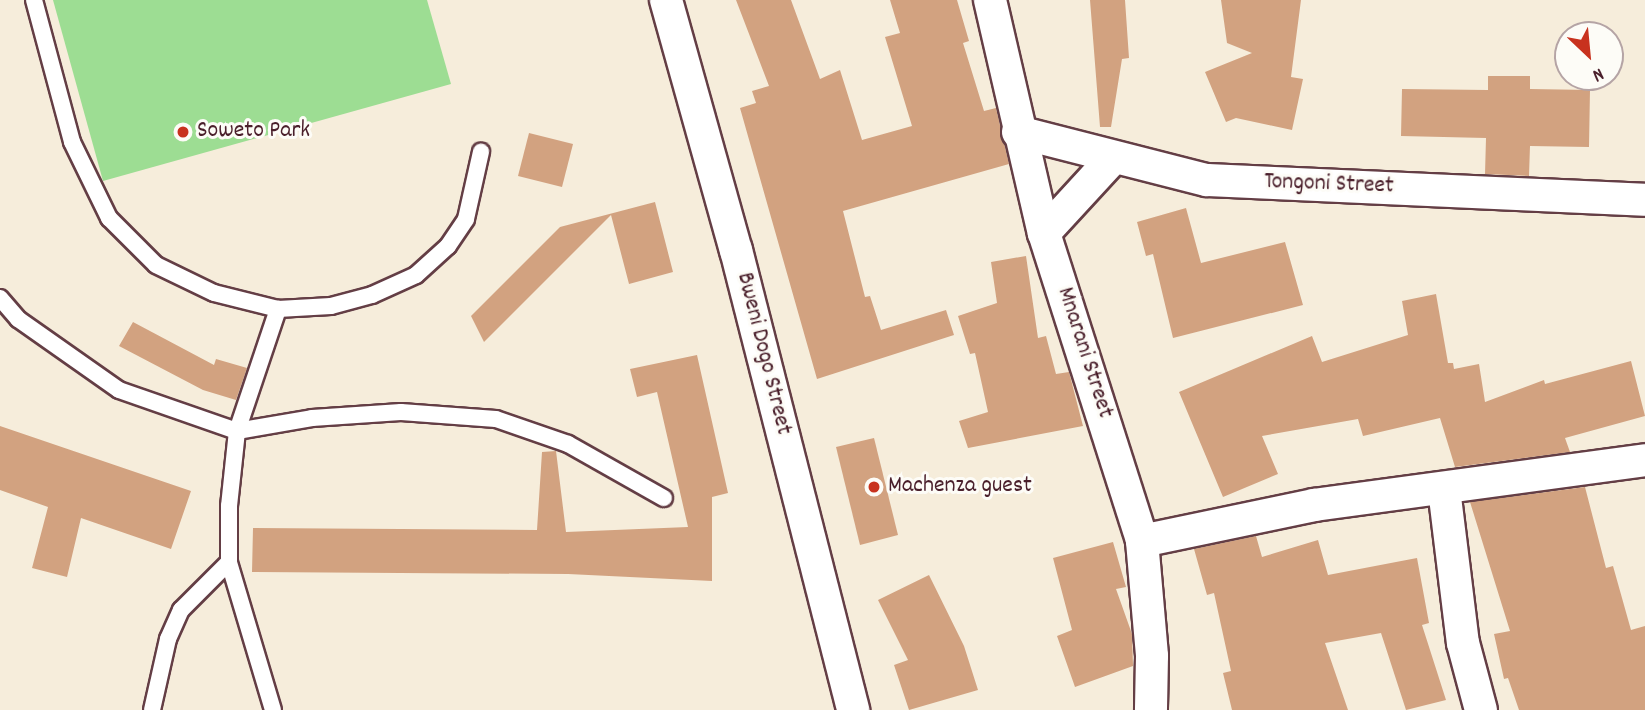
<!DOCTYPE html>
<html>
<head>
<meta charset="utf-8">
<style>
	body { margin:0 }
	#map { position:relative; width:1645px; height:710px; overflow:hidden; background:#f6eddb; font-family:Dekko,sans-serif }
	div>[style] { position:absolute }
	.green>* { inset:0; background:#9ddd93 }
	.building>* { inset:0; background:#d2a280 }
	.roads { filter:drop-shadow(2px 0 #643e45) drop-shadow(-2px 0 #643e45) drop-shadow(0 2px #643e45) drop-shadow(0 -2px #643e45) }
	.lane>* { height:16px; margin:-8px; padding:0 8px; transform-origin:8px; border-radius:8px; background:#fff }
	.street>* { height:32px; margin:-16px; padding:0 16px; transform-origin:16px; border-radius:16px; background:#fff }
	.dots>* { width:19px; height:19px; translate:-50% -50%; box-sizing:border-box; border:4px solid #fdfcf7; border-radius:50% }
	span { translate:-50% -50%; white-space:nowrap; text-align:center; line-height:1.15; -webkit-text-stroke:6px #fdfcf7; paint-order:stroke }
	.poi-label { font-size:24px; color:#4a1f2b }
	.left { translate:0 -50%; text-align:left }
	.street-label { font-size:24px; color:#4a1f2b }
	.north { position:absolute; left:1554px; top:21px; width:70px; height:70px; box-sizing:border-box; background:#fdfcf7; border:2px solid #b5a4a5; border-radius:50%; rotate:154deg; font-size:19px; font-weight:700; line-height:28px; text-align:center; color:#4a1f2b }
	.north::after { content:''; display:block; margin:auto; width:24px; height:32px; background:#c8321e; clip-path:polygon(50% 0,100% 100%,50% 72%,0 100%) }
</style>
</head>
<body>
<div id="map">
	<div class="green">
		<i style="clip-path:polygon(53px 0,427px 0,451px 84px,103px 181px)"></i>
	</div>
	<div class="building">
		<i style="clip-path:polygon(736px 0,791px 0,820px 79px,840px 70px,862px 140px,912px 126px,885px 37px,900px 33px,890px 0,957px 0,969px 41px,963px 43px,984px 111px,996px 108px,1009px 164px,843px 211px,865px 297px,870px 296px,881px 330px,946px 310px,954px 335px,817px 379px,740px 108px,756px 103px,752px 91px,769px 86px)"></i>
		<i style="clip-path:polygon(1090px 0,1125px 0,1129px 58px,1122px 59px,1111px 127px,1100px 127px)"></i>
		<i style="clip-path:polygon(1221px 0,1301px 0,1291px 77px,1303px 79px,1292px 130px,1236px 118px,1226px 122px,1205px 72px,1252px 53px,1227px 43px)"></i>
		<i style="clip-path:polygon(1488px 76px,1530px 76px,1530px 89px,1590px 90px,1589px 147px,1530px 146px,1529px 176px,1485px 174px,1486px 138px,1401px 136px,1402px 89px,1488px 90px)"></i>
		<i style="clip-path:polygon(529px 133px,573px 144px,562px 187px,518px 176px)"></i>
		<i style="clip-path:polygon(655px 202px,673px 272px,629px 284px,611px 215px,484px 342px,471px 316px,560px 227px)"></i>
		<i style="clip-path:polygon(1186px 208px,1201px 263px,1285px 242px,1303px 305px,1173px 338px,1153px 254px,1146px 256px,1137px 222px)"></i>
		<i style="clip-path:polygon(1026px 256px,1038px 338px,1046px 336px,1056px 374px,1069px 372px,1083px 426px,968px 448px,959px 421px,988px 412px,975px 353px,970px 354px,958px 316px,997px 303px,991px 262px)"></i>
		<i style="clip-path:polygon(1436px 294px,1448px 363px,1453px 363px,1454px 369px,1479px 364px,1485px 402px,1544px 380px,1545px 384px,1631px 361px,1645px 416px,1565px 438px,1570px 452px,1455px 467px,1440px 418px,1363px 436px,1358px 419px,1262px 436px,1278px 474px,1223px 497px,1179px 392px,1312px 336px,1322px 362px,1408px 335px,1402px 301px)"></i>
		<i style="clip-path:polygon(133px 322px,214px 365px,216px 359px,247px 368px,236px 400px,203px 390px,119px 346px)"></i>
		<i style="clip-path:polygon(697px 355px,728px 493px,712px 497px,712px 581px,568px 574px,252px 572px,253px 528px,537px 530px,542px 452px,556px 451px,566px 532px,688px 527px,657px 392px,637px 397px,630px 369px)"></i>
		<i style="clip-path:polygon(0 426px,191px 491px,171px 549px,81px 518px,67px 577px,32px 568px,48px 507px,0 490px)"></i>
		<i style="clip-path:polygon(874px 438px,898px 535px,860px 545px,836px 447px)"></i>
		<i style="clip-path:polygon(1585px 487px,1606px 568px,1613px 566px,1631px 630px,1645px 626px,1645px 710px,1519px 710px,1508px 678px,1504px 679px,1494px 634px,1510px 631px,1470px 502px)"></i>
		<i style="clip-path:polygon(1256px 536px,1262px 557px,1318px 540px,1328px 575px,1417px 558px,1429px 623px,1422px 625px,1446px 700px,1406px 710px,1381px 633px,1325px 643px,1348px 710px,1232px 710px,1223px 673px,1231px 671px,1214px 593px,1207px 595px,1194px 549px)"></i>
		<i style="clip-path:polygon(1113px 542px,1126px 587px,1116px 589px,1132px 634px,1133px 666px,1075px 687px,1057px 636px,1072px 630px,1053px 558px)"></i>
		<i style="clip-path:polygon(929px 575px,964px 646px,978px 690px,909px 710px,894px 665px,908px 660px,878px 600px)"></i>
	</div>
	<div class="roads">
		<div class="lane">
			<i style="left:34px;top:0;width:147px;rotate:75deg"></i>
			<i style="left:72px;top:142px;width:85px;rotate:64deg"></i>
			<i style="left:109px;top:218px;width:66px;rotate:45deg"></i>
			<i style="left:156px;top:265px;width:64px;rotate:25.8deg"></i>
			<i style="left:214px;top:293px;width:66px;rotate:14deg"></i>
			<i style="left:278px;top:309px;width:53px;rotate:-3.2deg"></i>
			<i style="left:331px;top:306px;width:42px;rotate:-15deg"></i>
			<i style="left:372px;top:295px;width:48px;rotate:-24.4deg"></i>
			<i style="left:416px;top:275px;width:43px;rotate:-42.2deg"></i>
			<i style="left:448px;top:246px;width:32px;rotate:-56deg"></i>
			<i style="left:466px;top:219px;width:69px;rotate:-77.4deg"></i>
			<i style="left:0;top:298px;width:28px;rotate:49deg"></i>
			<i style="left:18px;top:319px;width:123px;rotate:35.1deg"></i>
			<i style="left:119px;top:390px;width:125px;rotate:19.2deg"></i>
			<i style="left:237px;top:431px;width:76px;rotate:-9.8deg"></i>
			<i style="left:312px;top:418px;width:89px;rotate:-3.9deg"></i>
			<i style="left:401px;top:412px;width:95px;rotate:4.2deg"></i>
			<i style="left:496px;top:419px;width:76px;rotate:19.1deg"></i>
			<i style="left:568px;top:444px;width:110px;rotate:29.4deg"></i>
			<i style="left:152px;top:710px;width:73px;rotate:-77.3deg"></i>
			<i style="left:168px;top:639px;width:32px;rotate:-66deg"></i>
			<i style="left:181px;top:610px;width:68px;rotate:-45deg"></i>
			<i style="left:273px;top:710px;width:154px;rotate:-106.6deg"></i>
			<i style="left:229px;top:562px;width:56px;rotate:-90deg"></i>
			<i style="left:229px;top:506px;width:75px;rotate:-83.9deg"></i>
			<i style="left:237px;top:431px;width:129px;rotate:-71.4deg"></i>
		</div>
		<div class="street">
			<i style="left:666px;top:0;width:260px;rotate:74.4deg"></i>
			<i style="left:736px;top:250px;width:475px;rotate:75.7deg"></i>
			<i style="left:990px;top:0;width:239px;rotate:77deg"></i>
			<i style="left:1044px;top:233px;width:323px;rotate:72.3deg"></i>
			<i style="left:1142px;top:541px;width:115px;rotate:85deg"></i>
			<i style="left:1152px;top:656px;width:54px;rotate:91.1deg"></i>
			<i style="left:1018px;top:132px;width:195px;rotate:14.3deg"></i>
			<i style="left:1207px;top:180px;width:438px;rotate:2.6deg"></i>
			<i style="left:1044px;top:233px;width:103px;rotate:-47.4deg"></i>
			<i style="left:1444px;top:489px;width:155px;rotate:83deg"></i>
			<i style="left:1463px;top:643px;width:69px;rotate:75deg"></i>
			<i style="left:1142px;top:541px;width:176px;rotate:-11.8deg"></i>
			<i style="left:1314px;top:505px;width:334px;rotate:-7.7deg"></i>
		</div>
	</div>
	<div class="dots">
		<i style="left:183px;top:132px;background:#c8321e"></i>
		<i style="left:874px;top:487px;background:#c8321e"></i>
	</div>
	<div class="poi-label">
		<span class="left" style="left:197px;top:132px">Soweto Park</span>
		<span class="left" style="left:888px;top:487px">Machenza guest</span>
	</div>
	<div class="street-label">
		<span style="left:1329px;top:185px;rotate:2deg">Tongoni Street</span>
		<span style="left:1084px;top:353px;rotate:72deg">Mnarani Street</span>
		<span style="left:763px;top:354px;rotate:76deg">Bweni Dogo Street</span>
	</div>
	<div class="north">N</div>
</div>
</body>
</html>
